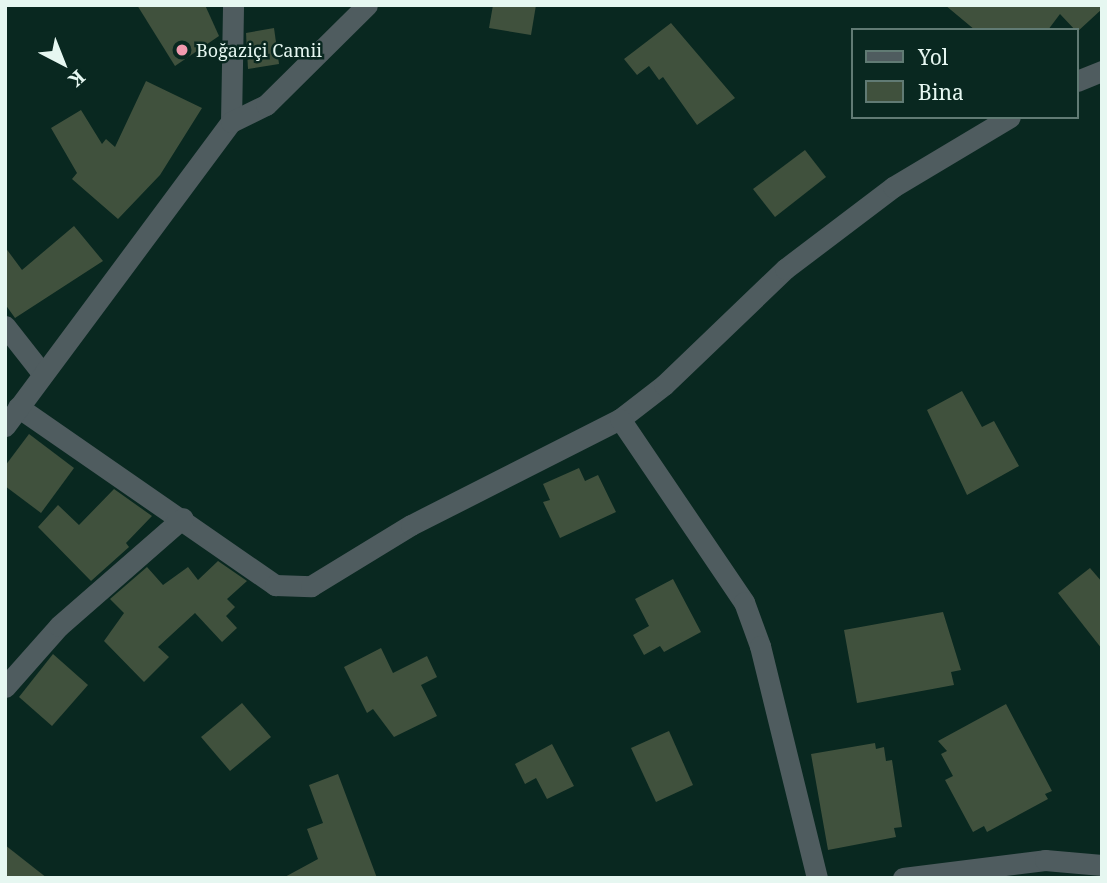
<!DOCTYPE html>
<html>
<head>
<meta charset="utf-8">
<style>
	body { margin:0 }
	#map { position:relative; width:1107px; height:883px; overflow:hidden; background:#092820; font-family:"Noto Serif",serif }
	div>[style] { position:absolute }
	.building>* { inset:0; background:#40513d }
	.street>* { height:21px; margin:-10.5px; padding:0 10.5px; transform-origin:10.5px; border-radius:10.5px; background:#4f5c5f }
	.dots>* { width:19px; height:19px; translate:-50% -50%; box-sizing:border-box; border:4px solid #092820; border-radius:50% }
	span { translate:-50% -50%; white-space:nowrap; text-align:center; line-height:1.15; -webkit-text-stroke:5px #092820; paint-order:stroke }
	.poi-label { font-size:18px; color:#e6f7f1 }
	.left { translate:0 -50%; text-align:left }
	.frame { position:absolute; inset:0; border:7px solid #e6f7f1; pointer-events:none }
	.legend { position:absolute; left:851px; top:28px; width:228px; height:91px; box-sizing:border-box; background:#092820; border:2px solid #617b74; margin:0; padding:9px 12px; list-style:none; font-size:21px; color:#e6f7f1 }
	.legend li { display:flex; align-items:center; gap:14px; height:35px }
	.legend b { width:35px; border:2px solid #617b74 }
	.north { position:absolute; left:28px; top:28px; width:70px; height:70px; -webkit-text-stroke:5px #092820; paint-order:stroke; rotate:138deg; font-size:19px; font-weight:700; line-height:28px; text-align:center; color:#e6f7f1 }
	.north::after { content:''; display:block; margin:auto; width:24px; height:32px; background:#e6f7f1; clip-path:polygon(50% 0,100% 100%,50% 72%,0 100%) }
</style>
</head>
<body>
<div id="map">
	<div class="building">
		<i style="clip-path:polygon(137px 5px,205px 5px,219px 36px,175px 66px)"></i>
		<i style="clip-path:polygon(493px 5px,536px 5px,531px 35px,489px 28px)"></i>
		<i style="clip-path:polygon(945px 5px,1102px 5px,1102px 9px,1077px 32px,1060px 14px,1048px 30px,975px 30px)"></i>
		<i style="clip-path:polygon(671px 23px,735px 98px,697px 125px,663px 77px,659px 80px,649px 66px,637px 75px,624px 59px)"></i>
		<i style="clip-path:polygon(274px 28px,279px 64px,248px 69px,246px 33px)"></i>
		<i style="clip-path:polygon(146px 81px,202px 108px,160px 175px,118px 219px,72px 179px,77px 173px,51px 128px,81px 110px,102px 144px,106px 139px,115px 147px)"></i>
		<i style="clip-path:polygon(805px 150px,826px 177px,775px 217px,753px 189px)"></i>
		<i style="clip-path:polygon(74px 226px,103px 261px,15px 318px,5px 304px,5px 247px,22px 270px)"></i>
		<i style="clip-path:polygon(962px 391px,982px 427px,994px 421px,1019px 466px,967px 495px,927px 410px)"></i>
		<i style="clip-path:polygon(29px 434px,74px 468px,41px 513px,5px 486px,5px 466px)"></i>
		<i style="clip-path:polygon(579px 468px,585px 481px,598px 475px,616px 512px,560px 538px,543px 502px,550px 500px,543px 484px)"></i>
		<i style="clip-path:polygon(114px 489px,152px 516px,126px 543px,129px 547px,91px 581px,38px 527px,58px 505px,79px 525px)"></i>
		<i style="clip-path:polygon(218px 561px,247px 581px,227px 599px,235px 607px,226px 616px,237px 628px,222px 642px,195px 613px,158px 647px,169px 657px,144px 682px,104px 641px,124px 613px,110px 599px,147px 567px,163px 585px,188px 567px,198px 580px)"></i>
		<i style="clip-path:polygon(1090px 568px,1102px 582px,1102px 649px,1058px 593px)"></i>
		<i style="clip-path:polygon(673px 579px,701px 632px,664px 652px,660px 646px,644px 655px,633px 635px,649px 626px,635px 599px)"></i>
		<i style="clip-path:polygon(943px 612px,961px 670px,951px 672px,954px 685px,857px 703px,844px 630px)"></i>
		<i style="clip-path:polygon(381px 648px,393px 673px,427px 656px,437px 677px,421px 685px,437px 716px,394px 737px,373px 709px,367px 713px,344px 667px)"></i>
		<i style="clip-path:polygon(53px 654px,88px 685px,52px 726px,19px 697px)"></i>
		<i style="clip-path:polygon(242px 703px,271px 737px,230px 771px,201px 737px)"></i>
		<i style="clip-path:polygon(1006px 704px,1052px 791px,1045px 794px,1048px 799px,987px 832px,984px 826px,973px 832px,945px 780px,953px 776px,941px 754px,947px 751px,938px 741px)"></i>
		<i style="clip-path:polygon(669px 731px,693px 785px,656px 802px,631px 748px)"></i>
		<i style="clip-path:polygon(875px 743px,876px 749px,884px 747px,886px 761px,892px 760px,902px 827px,894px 828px,896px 837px,828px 850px,811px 754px)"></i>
		<i style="clip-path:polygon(552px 744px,574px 786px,547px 799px,536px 778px,525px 784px,515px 764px)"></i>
		<i style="clip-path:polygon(338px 774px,377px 878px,283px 878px,318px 859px,307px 829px,323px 823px,309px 785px)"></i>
		<i style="clip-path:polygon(5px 845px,47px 878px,5px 878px)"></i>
	</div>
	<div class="street">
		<i style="left:1077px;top:81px;width:27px;rotate:-22deg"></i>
		<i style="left:231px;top:122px;width:117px;rotate:-89deg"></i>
		<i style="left:5px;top:326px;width:60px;rotate:51.8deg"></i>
		<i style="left:18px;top:407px;width:313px;rotate:34.7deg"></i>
		<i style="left:275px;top:585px;width:36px;rotate:2deg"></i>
		<i style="left:311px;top:586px;width:117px;rotate:-31.4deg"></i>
		<i style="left:411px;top:525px;width:234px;rotate:-26.9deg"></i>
		<i style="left:620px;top:419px;width:56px;rotate:-37.7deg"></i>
		<i style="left:664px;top:385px;width:168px;rotate:-43.8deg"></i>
		<i style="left:785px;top:269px;width:136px;rotate:-37.2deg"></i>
		<i style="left:893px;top:187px;width:136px;rotate:-30.9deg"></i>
		<i style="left:620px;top:419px;width:221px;rotate:55.9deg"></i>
		<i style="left:744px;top:602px;width:47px;rotate:70deg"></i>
		<i style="left:760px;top:646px;width:239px;rotate:76.2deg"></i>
		<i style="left:5px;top:426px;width:379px;rotate:-53.4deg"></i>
		<i style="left:231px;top:122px;width:39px;rotate:-26deg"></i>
		<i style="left:266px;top:105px;width:142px;rotate:-44.7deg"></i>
		<i style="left:5px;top:687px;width:81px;rotate:-48.5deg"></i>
		<i style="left:59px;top:626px;width:164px;rotate:-41.1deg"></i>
		<i style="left:903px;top:878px;width:143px;rotate:-7.2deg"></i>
		<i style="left:1045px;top:860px;width:57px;rotate:5deg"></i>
	</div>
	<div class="dots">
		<i style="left:182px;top:50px;background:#f29aaf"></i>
	</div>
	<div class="poi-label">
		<span class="left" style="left:196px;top:50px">Boğaziçi Camii</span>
	</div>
	<div class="frame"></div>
	<ul class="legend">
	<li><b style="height:9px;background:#4f5c5f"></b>Yol</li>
	<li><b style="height:19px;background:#40513d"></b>Bina</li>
	</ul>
	<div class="north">K</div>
</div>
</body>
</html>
